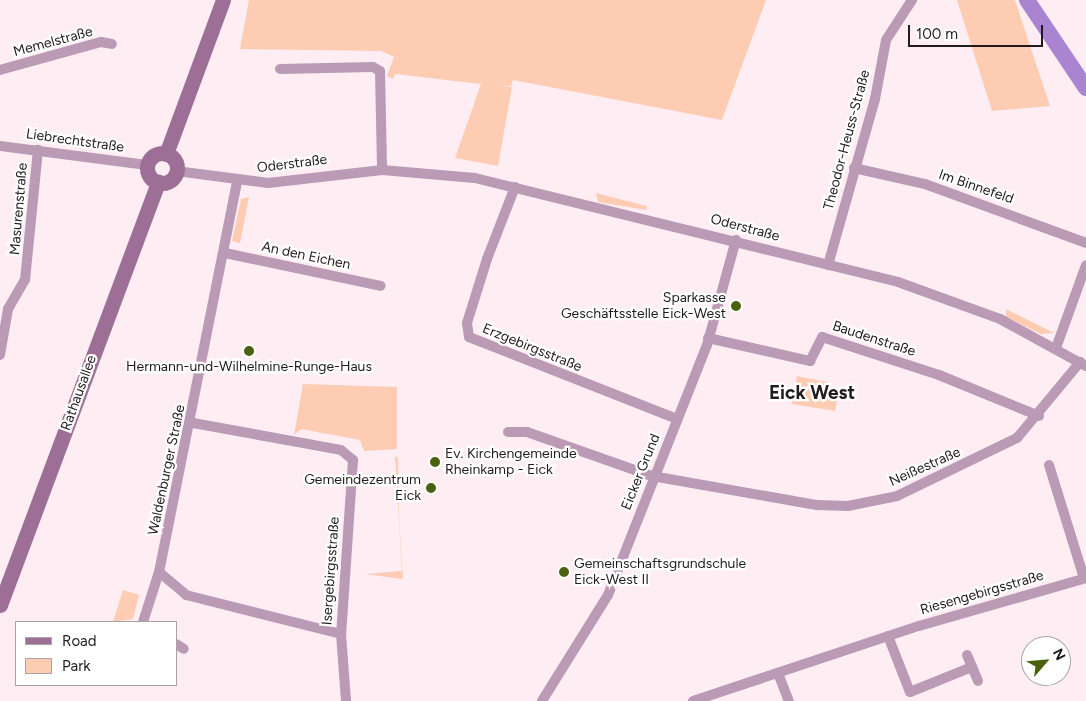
<!DOCTYPE html>
<html>
<head>
<meta charset="utf-8">
<style>
	body { margin:0 }
	#map { position:relative; width:1086px; height:701px; overflow:hidden; background:#feeef3; font-family:Figtree,sans-serif }
	div>[style] { position:absolute }
	.green>* { inset:0; background:#feccb2 }
	.river>* { height:16px; margin:-8px; padding:0 8px; transform-origin:8px; border-radius:8px; background:#aa84d0 }
	.street>* { height:10px; margin:-5px; padding:0 5px; transform-origin:5px; border-radius:5px; background:#ba9ab5 }
	.secondary>* { height:15px; margin:-7.5px; padding:0 7.5px; transform-origin:7.5px; border-radius:7.5px; background:#9d6f96 }
	.secondary>.ring { margin:-7.5px; padding:0; box-sizing:content-box; background:none; border:15px solid #9d6f96; border-radius:50% }
	.dots>* { width:14px; height:14px; translate:-50% -50%; box-sizing:border-box; border:2px solid #fff; border-radius:50% }
	span { translate:-50% -50%; white-space:nowrap; text-align:center; line-height:1.15; -webkit-text-stroke:4.5px #fff; paint-order:stroke }
	.street-label { font-size:14px; color:#211b1d }
	.poi-label { font-size:14px; color:#211b1d }
	.right { translate:-100% -50%; text-align:right }
	.left { translate:0 -50%; text-align:left }
	.district-label { font-size:19px; color:#211b1d; font-weight:700 }
	.legend { position:absolute; left:15px; top:621px; width:162px; height:65px; box-sizing:border-box; background:#fff; border:1px solid #a6a4a5; margin:0; padding:6px 9px; list-style:none; font-size:15px; color:#211b1d }
	.legend li { display:flex; align-items:center; gap:10px; height:25px }
	.legend b { width:25px; border:1px solid #a6a4a5 }
	.north { position:absolute; left:1021px; top:636px; width:50px; height:50px; box-sizing:border-box; background:#fff; border:1px solid #a6a4a5; border-radius:50%; rotate:63deg; font-size:14px; font-weight:700; line-height:20px; text-align:center; color:#211b1d }
	.north::after { content:''; display:block; margin:auto; width:18px; height:22px; background:#4a610e; clip-path:polygon(50% 0,100% 100%,50% 72%,0 100%) }
	.scale { position:absolute; left:908px; top:25px; width:135px; height:22px; box-sizing:border-box; border:2px solid #211b1d; border-top:0; padding-left:6px; font-size:15px; line-height:18px; white-space:nowrap; color:#211b1d; -webkit-text-stroke:4px #fff; paint-order:stroke }
</style>
</head>
<body>
<div id="map">
	<div class="green">
		<i style="clip-path:polygon(249px 0,766px 0,722px 120px,513px 80px,511px 86px,497px 85px,512px 87px,498px 166px,455px 158px,481px 84px,395px 74px,393px 79px,387px 76px,394px 57px,381px 51px,240px 49px)"></i>
		<i style="clip-path:polygon(957px 0,1015px 0,1050px 106px,992px 111px)"></i>
		<i style="clip-path:polygon(596px 193px,647px 206px,646px 210px,598px 202px)"></i>
		<i style="clip-path:polygon(249px 197px,240px 243px,232px 241px,241px 199px)"></i>
		<i style="clip-path:polygon(1006px 309px,1054px 333px,1041px 334px,1006px 317px)"></i>
		<i style="clip-path:polygon(797px 376px,827px 382px,838px 395px,835px 411px,792px 404px)"></i>
		<i style="clip-path:polygon(303px 384px,397px 387px,397px 449px,364px 451px,360px 440px,301px 429px,294px 435px)"></i>
		<i style="clip-path:polygon(395px 456px,398px 458px,399px 517px,403px 578px,402px 579px,365px 574px,402px 571px)"></i>
		<i style="clip-path:polygon(123px 590px,139px 595px,133px 619px,113px 622px)"></i>
	</div>
	<div class="river">
		<i style="left:1027px;top:0;width:106px;rotate:56.2deg"></i>
	</div>
	<div class="street">
		<i style="left:280px;top:69px;width:93px;rotate:-1.2deg"></i>
		<i style="left:373px;top:67px;width:8px;rotate:30deg"></i>
		<i style="left:380px;top:71px;width:99px;rotate:88.8deg"></i>
		<i style="left:0;top:70px;width:105px;rotate:-15.5deg"></i>
		<i style="left:101px;top:42px;width:11px;rotate:10deg"></i>
		<i style="left:0;top:146px;width:148px;rotate:7.4deg"></i>
		<i style="left:854px;top:168px;width:73px;rotate:12.7deg"></i>
		<i style="left:925px;top:184px;width:171px;rotate:20.1deg"></i>
		<i style="left:176px;top:171px;width:93px;rotate:7.4deg"></i>
		<i style="left:268px;top:183px;width:115px;rotate:-6.5deg"></i>
		<i style="left:382px;top:170px;width:93px;rotate:4.9deg"></i>
		<i style="left:475px;top:178px;width:436px;rotate:13.8deg"></i>
		<i style="left:898px;top:282px;width:109px;rotate:19.9deg"></i>
		<i style="left:1000px;top:319px;width:98px;rotate:28.7deg"></i>
		<i style="left:237px;top:182px;width:398px;rotate:101.3deg"></i>
		<i style="left:159px;top:572px;width:35px;rotate:40deg"></i>
		<i style="left:186px;top:595px;width:160px;rotate:14.1deg"></i>
		<i style="left:515px;top:187px;width:77px;rotate:111.3deg"></i>
		<i style="left:487px;top:259px;width:67px;rotate:107.4deg"></i>
		<i style="left:467px;top:323px;width:14px;rotate:82deg"></i>
		<i style="left:469px;top:337px;width:224px;rotate:21.5deg"></i>
		<i style="left:225px;top:253px;width:159px;rotate:11.9deg"></i>
		<i style="left:828px;top:265px;width:173px;rotate:-74.2deg"></i>
		<i style="left:875px;top:99px;width:60px;rotate:-79.4deg"></i>
		<i style="left:886px;top:40px;width:48px;rotate:-57deg"></i>
		<i style="left:708px;top:338px;width:105px;rotate:12.7deg"></i>
		<i style="left:810px;top:361px;width:27px;rotate:-63deg"></i>
		<i style="left:822px;top:337px;width:123px;rotate:18deg"></i>
		<i style="left:939px;top:375px;width:108px;rotate:22.3deg"></i>
		<i style="left:1056px;top:348px;width:88px;rotate:-70.1deg"></i>
		<i style="left:0;top:355px;width:47px;rotate:-80.1deg"></i>
		<i style="left:8px;top:309px;width:34px;rotate:-60deg"></i>
		<i style="left:25px;top:280px;width:131px;rotate:-84.3deg"></i>
		<i style="left:193px;top:423px;width:150px;rotate:10.3deg"></i>
		<i style="left:341px;top:450px;width:16px;rotate:40deg"></i>
		<i style="left:353px;top:460px;width:174px;rotate:93.9deg"></i>
		<i style="left:341px;top:634px;width:67px;rotate:85.7deg"></i>
		<i style="left:508px;top:432px;width:19px"></i>
		<i style="left:527px;top:432px;width:133px;rotate:19.4deg"></i>
		<i style="left:652px;top:476px;width:168px;rotate:10deg"></i>
		<i style="left:817px;top:505px;width:31px;rotate:2deg"></i>
		<i style="left:848px;top:506px;width:50px;rotate:-11.5deg"></i>
		<i style="left:897px;top:496px;width:133px;rotate:-25.8deg"></i>
		<i style="left:1017px;top:438px;width:99px;rotate:-50.3deg"></i>
		<i style="left:1049px;top:465px;width:118px;rotate:72.8deg"></i>
		<i style="left:143px;top:622px;width:52px;rotate:-72.3deg"></i>
		<i style="left:888px;top:636px;width:60px;rotate:68.6deg"></i>
		<i style="left:910px;top:692px;width:67px;rotate:-22deg"></i>
		<i style="left:176px;top:644px;width:9px;rotate:32deg"></i>
		<i style="left:967px;top:655px;width:28px;rotate:67deg"></i>
		<i style="left:778px;top:673px;width:30px;rotate:69deg"></i>
		<i style="left:542px;top:701px;width:125px;rotate:-58.1deg"></i>
		<i style="left:608px;top:595px;width:269px;rotate:-68.4deg"></i>
		<i style="left:707px;top:345px;width:109px;rotate:-74.6deg"></i>
		<i style="left:693px;top:701px;width:238px;rotate:-18.4deg"></i>
		<i style="left:919px;top:626px;width:174px;rotate:-16deg"></i>
	</div>
	<div class="secondary">
		<i class="ring" style="left:147px;top:153px;width:15px;height:15px"></i>
		<i style="left:166px;top:154px;width:164px;rotate:-69.7deg"></i>
		<i style="left:0;top:605px;width:452px;rotate:-69.5deg"></i>
	</div>
	<div class="dots">
		<i style="left:736px;top:306px;background:#4a610e"></i>
		<i style="left:249px;top:351px;background:#4a610e"></i>
		<i style="left:435px;top:462px;background:#4a610e"></i>
		<i style="left:431px;top:488px;background:#4a610e"></i>
		<i style="left:564px;top:572px;background:#4a610e"></i>
	</div>
	<div class="street-label">
		<span style="left:53px;top:42px;rotate:-15deg">Memelstraße</span>
		<span style="left:847px;top:140px;rotate:-75deg">Theodor-Heuss-Straße</span>
		<span style="left:75px;top:141px;rotate:8deg">Liebrechtstraße</span>
		<span style="left:292px;top:164px;rotate:-7deg">Oderstraße</span>
		<span style="left:976px;top:187px;rotate:19deg">Im Binnefeld</span>
		<span style="left:19px;top:209px;rotate:-85deg">Masurenstraße</span>
		<span style="left:745px;top:228px;rotate:15deg">Oderstraße</span>
		<span style="left:306px;top:256px;rotate:12deg">An den Eichen</span>
		<span style="left:874px;top:339px;rotate:18deg">Baudenstraße</span>
		<span style="left:532px;top:348px;rotate:22deg">Erzgebirgsstraße</span>
		<span style="left:79px;top:393px;rotate:-70deg">Rathausallee</span>
		<span style="left:925px;top:467px;rotate:-24deg">Neißestraße</span>
		<span style="left:167px;top:470px;rotate:-78deg">Waldenburger Straße</span>
		<span style="left:641px;top:472px;rotate:-68deg">Eicker Grund</span>
		<span style="left:331px;top:571px;rotate:-86deg">Isergebirgsstraße</span>
		<span style="left:982px;top:593px;rotate:-16deg">Riesengebirgsstraße</span>
	</div>
	<div class="poi-label">
		<span class="right" style="left:726px;top:306px">Sparkasse<br>Geschäftsstelle Eick-West</span>
		<span style="left:249px;top:367px">Hermann-und-Wilhelmine-Runge-Haus</span>
		<span class="left" style="left:445px;top:462px">Ev. Kirchengemeinde<br>Rheinkamp - Eick</span>
		<span class="right" style="left:421px;top:488px">Gemeindezentrum<br>Eick</span>
		<span class="left" style="left:574px;top:572px">Gemeinschaftsgrundschule<br>Eick-West II</span>
	</div>
	<div class="district-label">
		<span style="left:812px;top:393px">Eick West</span>
	</div>
	<ul class="legend">
	<li><b style="height:6px;background:#9d6f96"></b>Road</li>
	<li><b style="height:14px;background:#feccb2"></b>Park</li>
	</ul>
	<div class="north">N</div>
	<div class="scale">100 m</div>
</div>
</body>
</html>
